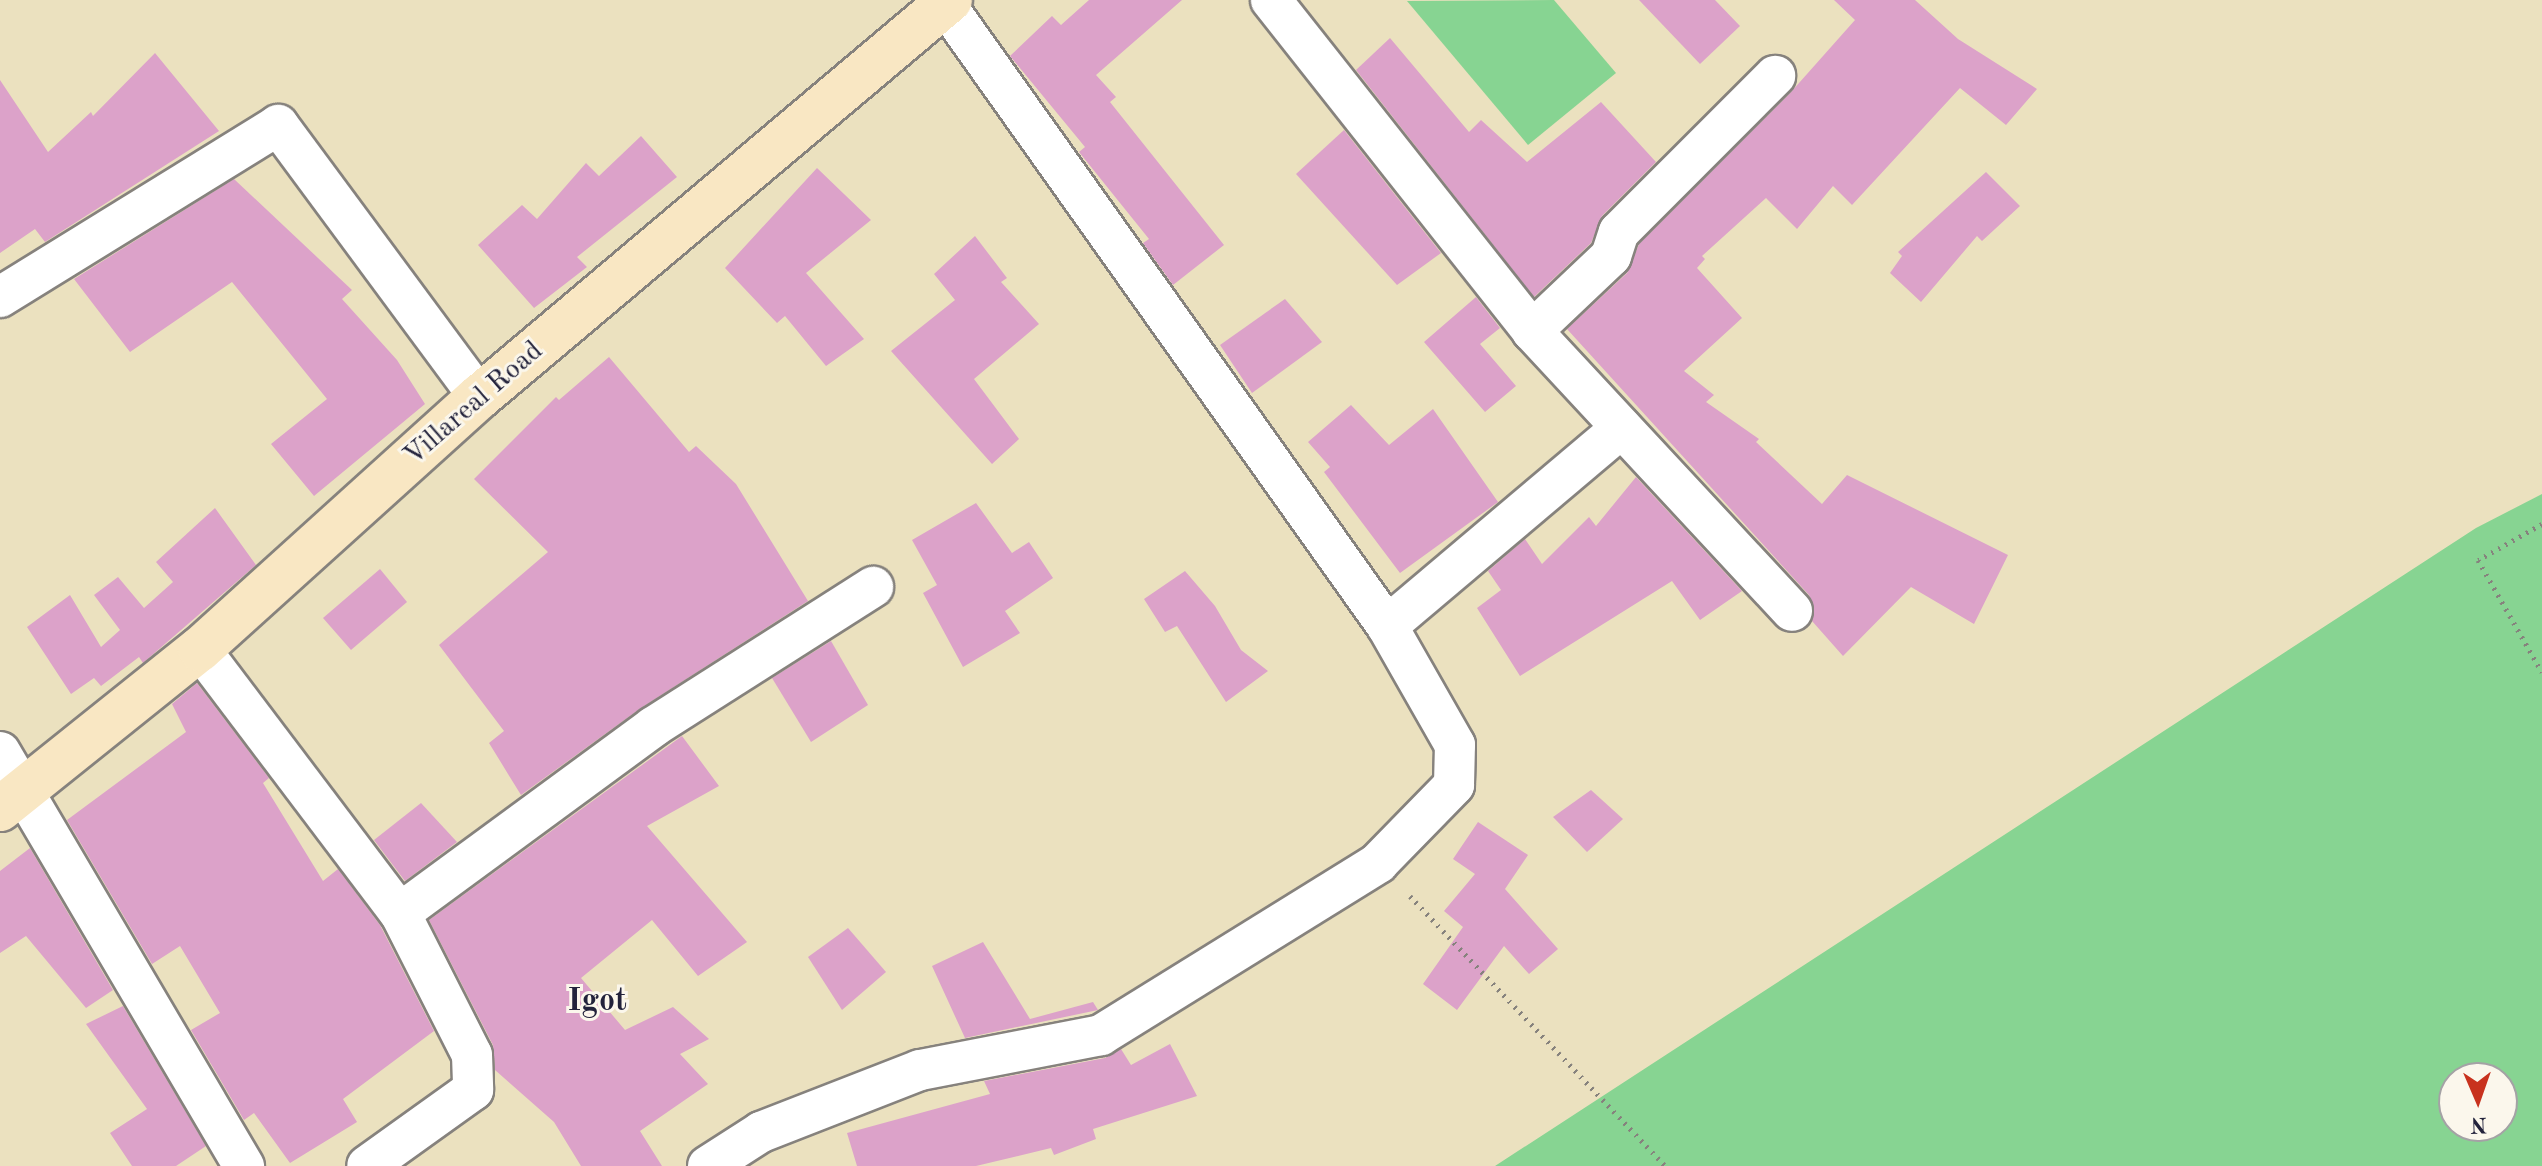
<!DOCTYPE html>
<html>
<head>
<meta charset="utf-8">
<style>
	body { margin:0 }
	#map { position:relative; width:2542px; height:1166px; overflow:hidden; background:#ebe1bf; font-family:"Old Standard TT",serif }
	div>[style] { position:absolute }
	.green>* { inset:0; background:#87d492 }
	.building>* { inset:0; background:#dca2c9 }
	.path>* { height:5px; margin-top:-2.5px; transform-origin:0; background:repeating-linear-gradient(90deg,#86827d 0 2px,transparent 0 8px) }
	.roads { filter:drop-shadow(2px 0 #86827d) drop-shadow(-2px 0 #86827d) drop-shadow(0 2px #86827d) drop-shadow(0 -2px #86827d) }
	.minor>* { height:40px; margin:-20px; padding:0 20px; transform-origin:20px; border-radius:20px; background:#fff }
	.secondary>* { height:44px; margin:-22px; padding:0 22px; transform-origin:22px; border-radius:22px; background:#f9e7c3 }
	span { translate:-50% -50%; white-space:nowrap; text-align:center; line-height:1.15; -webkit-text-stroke:6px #fbf7ec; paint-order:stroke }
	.street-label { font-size:28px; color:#22223b }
	.quarter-label { font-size:32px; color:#22223b; font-weight:700 }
	.north { position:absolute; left:2438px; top:1062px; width:80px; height:80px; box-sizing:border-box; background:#fbf7ec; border:2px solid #a4a2a5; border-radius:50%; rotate:178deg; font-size:22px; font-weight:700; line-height:32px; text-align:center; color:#22223b }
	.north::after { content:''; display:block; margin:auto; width:28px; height:36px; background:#c8321e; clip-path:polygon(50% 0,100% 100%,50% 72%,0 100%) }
</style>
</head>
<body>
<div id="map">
	<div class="green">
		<i style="clip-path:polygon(1554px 0,1616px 73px,1528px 145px,1407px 1px)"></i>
		<i style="clip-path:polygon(evenodd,2542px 494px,2542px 1166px,1495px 1166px,2476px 528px,2542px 494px,2502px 1078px,2502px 1126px,2454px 1126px,2454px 1078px,2502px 1078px)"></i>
	</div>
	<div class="building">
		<i style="clip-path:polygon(1089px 0,1182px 0,1096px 75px,1116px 97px,1110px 102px,1224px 245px,1173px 285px,1143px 243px,1149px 239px,1079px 152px,1085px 147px,1010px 56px,1052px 16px,1061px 25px)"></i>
		<i style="clip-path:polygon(1639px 0,1715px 0,1740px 26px,1700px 64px)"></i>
		<i style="clip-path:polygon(1834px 0,1915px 0,1958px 39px,2037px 89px,2006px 125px,1960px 88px,1852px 205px,1833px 186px,1797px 229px,1766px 198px,1702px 256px,1705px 259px,1697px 268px,1742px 318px,1684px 371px,1714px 395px,1706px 402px,1759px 439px,1756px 442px,1822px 504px,1847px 475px,2008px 555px,1974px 624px,1911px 587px,1843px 656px,1812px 621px,1814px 607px,1809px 595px,1567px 329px,1627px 273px,1639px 244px,1791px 92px,1855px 20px)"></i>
		<i style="clip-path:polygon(1390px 38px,1469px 132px,1481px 120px,1527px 162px,1601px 102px,1656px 162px,1602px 216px,1591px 243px,1534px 297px,1356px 70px)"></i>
		<i style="clip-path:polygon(155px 53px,219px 131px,45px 242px,35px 229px,0 253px,0 80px,48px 152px,91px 112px,93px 116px)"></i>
		<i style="clip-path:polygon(1344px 130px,1441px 253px,1397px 285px,1296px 174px)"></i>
		<i style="clip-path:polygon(641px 136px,677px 177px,577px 257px,587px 267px,534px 308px,478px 245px,522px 205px,537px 219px,586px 163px,599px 176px)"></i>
		<i style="clip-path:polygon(817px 168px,871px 220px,806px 273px,864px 339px,826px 366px,785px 316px,777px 323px,725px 268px)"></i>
		<i style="clip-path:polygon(1986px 172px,2020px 206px,1982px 241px,1977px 236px,1921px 302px,1890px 273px,1902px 256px,1898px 252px)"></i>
		<i style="clip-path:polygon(234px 179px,352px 290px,342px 299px,397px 360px,425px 404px,314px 496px,271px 444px,327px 399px,232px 282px,130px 352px,74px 279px)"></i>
		<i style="clip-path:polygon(975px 236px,1007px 278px,1001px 282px,1039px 324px,974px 379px,1019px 439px,992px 464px,891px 351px,955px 300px,934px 274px)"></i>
		<i style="clip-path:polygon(1476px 297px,1500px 328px,1480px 344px,1516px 386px,1485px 412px,1424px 342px)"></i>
		<i style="clip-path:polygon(1285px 299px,1322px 342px,1252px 393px,1220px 345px)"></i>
		<i style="clip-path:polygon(609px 357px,689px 452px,696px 446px,736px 484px,808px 601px,641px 708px,521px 795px,489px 743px,504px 731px,439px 645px,548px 552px,474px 479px,556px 397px,559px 400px)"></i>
		<i style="clip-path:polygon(1351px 405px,1389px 445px,1433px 409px,1498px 502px,1400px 573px,1324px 472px,1330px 467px,1308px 442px)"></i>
		<i style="clip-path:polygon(1636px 477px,1742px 591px,1700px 620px,1672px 581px,1520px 676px,1477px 608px,1501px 590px,1488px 571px,1525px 539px,1542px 564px,1589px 517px,1596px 526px)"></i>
		<i style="clip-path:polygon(976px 503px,1012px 553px,1029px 542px,1053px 578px,1005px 611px,1020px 633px,963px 667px,923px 593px,937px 585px,912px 540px)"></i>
		<i style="clip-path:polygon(215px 508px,256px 565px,143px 663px,139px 657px,101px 686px,94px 678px,71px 694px,27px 627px,70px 595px,101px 647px,120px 630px,94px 595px,118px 577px,144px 608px,173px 582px,156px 562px)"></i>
		<i style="clip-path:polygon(380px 569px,407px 602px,351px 650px,323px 618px)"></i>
		<i style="clip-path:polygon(1185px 571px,1215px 606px,1241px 650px,1268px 671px,1226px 702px,1177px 626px,1165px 632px,1144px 599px)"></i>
		<i style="clip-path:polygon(831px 641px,868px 705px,811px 742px,772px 678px)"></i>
		<i style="clip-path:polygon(197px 683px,269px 778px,263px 783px,323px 881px,338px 869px,380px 925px,434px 1031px,343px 1099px,357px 1122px,290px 1163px,254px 1113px,244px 1120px,191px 1030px,220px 1013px,180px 946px,152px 964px,67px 820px,186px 732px,172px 704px)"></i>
		<i style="clip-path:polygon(682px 736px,719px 786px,647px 826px,747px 942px,698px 976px,652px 920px,581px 978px,625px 1030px,673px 1007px,709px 1039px,680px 1054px,708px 1084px,640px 1131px,662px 1166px,581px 1166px,554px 1122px,495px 1070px,493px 1045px,429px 920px)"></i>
		<i style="clip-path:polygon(1591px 790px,1623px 819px,1587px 852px,1553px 817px)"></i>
		<i style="clip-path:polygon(421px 803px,457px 842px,405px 881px,374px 840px)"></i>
		<i style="clip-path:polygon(1478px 822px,1528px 855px,1505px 889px,1558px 949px,1529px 974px,1504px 946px,1457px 1010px,1423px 984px,1463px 927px,1444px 911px,1475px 874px,1453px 859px)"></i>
		<i style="clip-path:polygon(30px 848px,113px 990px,86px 1008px,26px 936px,0 953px,0 871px)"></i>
		<i style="clip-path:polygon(848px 928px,886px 972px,842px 1010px,808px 957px)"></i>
		<i style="clip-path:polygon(983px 942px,1030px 1019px,1093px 1002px,1098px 1010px,965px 1038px,932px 966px)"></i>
		<i style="clip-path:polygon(123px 1006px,206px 1146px,176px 1166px,132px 1166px,110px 1133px,147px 1109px,86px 1024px)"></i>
		<i style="clip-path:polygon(1170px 1044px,1197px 1096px,1093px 1129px,1096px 1139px,1054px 1155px,1051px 1148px,976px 1166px,857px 1166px,847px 1133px,990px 1094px,984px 1081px,1105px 1058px,1121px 1049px,1131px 1065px)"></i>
	</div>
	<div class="path">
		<i style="left:2542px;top:524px;width:73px;rotate:150.6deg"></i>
		<i style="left:2478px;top:560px;width:129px;rotate:60.3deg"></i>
		<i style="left:1410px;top:896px;width:371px;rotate:46.6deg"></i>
	</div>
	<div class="roads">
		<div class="minor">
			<i style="left:1271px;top:0;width:422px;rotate:51.7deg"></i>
			<i style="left:1532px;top:331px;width:382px;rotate:47.1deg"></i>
			<i style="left:0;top:297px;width:327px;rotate:-31.7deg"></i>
			<i style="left:278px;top:125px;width:338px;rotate:53.5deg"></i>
			<i style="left:1532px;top:331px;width:109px;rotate:-43.5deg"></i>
			<i style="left:1611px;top:256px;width:25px;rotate:-72deg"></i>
			<i style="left:1619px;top:232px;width:221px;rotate:-45deg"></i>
			<i style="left:1387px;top:626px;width:307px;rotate:-40.2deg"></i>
			<i style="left:200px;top:649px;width:331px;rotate:52.9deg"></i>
			<i style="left:400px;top:913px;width:159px;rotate:63.1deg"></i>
			<i style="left:472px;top:1055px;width:35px;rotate:88deg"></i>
			<i style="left:473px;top:1090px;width:130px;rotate:144.4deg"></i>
			<i style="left:0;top:752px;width:481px;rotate:59.5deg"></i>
			<i style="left:400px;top:913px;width:314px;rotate:-36.3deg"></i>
			<i style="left:653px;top:727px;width:261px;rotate:-32.5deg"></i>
			<i style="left:708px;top:1166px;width:63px;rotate:-32.7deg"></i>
			<i style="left:761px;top:1132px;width:171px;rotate:-21.3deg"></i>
			<i style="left:920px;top:1070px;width:184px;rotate:-10.9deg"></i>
			<i style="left:1101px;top:1035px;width:326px;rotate:-31.8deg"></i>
			<i style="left:1378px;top:863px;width:109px;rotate:-45.7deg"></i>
			<i style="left:1454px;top:785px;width:40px;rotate:-88.6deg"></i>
			<i style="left:1455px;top:745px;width:137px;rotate:-119.7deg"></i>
			<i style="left:1387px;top:626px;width:763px;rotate:-125.4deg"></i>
		</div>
		<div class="secondary">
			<i style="left:0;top:809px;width:256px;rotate:-38.7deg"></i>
			<i style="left:200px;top:649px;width:376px;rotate:-42.1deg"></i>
			<i style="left:479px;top:397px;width:616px;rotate:-40.13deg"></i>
		</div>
	</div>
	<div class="street-label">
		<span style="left:474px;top:404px;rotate:-41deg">Villareal Road</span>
	</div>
	<div class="quarter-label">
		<span style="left:597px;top:1002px">Igot</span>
	</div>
	<div class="north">N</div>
</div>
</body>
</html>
